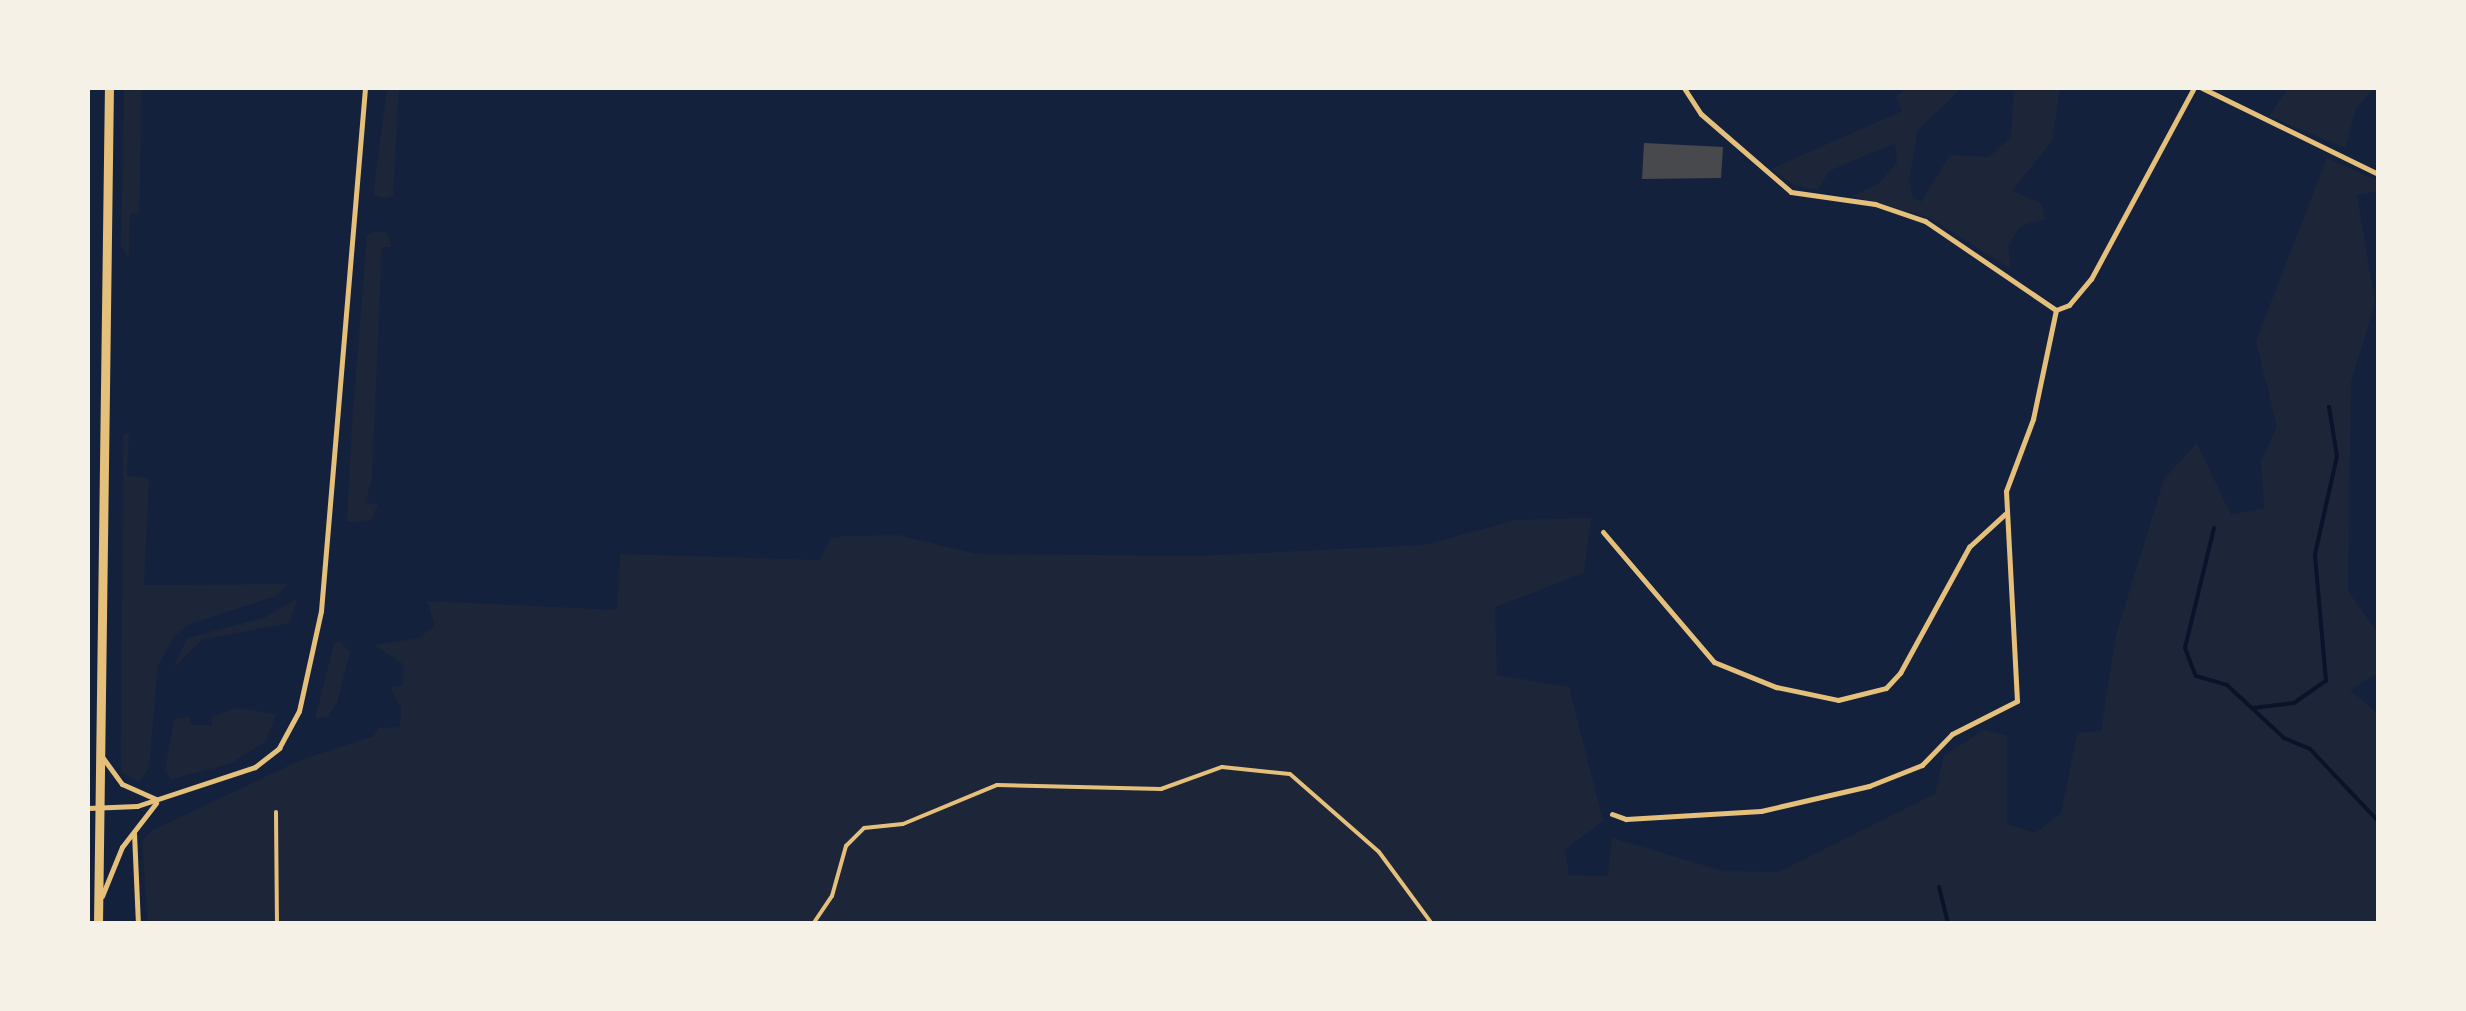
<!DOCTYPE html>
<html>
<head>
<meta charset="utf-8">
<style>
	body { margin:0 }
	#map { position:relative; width:2466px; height:1011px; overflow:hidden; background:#14213d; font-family:"Golos Text",sans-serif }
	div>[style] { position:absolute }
	.green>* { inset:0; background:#1d2539 }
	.stream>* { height:4px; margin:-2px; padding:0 2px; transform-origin:2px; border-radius:2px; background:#0b132b }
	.building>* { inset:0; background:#48494c }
	.pedestrian>* { height:4px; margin:-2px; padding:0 2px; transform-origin:2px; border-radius:2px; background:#e5c07b }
	.minor>* { height:5px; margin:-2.5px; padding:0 2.5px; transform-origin:2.5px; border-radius:2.5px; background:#e5c07b }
	.primary>* { height:9px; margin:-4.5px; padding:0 4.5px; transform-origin:4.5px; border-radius:4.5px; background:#e5c07b }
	span { translate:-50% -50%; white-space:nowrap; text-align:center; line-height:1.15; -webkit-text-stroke:8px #f6f1e7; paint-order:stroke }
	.frame { position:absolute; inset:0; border:90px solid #f6f1e7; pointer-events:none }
</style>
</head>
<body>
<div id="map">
	<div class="green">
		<i style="clip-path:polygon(124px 88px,142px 88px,139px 213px,130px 214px,129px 258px,121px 246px)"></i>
		<i style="clip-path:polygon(387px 88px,399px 88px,393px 196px,385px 198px,373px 195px)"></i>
		<i style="clip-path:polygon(1908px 88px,1962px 88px,1918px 130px,1909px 180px,1913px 198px,1921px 202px,1950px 155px,1989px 157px,2011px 137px,2014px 88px,2060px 88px,2052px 141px,2012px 191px,2041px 203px,2045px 219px,2020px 226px,2008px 246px,2011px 269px,1928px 217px,1852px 196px,1878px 184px,1897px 163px,1895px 143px,1829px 171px,1818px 190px,1794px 185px,1771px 169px,1902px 111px,1896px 96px)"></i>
		<i style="clip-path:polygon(2288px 88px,2373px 88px,2356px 109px,2345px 148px,2269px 116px)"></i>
		<i style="clip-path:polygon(2327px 158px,2378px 181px,2378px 191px,2357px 195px,2375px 303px,2351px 382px,2348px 591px,2378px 633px,2378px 673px,2350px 690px,2378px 714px,2378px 923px,148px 924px,142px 841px,151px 831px,303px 759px,374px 736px,378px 728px,400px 727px,401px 708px,390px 687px,403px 685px,403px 664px,374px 645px,419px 638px,435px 625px,427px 601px,617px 610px,620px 554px,820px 560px,831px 538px,844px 536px,898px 535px,976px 554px,1199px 556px,1424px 545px,1516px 520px,1591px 518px,1584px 573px,1495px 607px,1497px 675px,1569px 687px,1603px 821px,1565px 850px,1569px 875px,1608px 876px,1612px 838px,1723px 871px,1779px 872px,1935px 794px,1944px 756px,1984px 730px,2007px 736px,2007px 824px,2035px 833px,2061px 814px,2077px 733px,2101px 731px,2116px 635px,2164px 479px,2197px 443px,2231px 515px,2264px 508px,2261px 461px,2277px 427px,2256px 341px)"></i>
		<i style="clip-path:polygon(374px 231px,387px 233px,392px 247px,382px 247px,372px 478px,365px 503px,378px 504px,371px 520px,353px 522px,347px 521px,352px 424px,367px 236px)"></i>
		<i style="clip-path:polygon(129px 433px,127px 476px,149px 478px,144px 585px,289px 584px,276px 596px,189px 624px,174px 637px,158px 666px,149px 769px,139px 782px,121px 772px,123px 435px)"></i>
		<i style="clip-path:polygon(298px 598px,289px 623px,202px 640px,173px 668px,187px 638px,264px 618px)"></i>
		<i style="clip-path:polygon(340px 641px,350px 652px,337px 703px,327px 717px,315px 719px,334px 644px)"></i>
		<i style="clip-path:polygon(237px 708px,276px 714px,266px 741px,230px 764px,171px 779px,165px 770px,174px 719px,190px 716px,191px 725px,212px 725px,212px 717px)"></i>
	</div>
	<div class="stream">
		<i style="left:2214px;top:528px;width:123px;rotate:103.6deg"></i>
		<i style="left:2185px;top:648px;width:30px;rotate:69deg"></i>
		<i style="left:2196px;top:676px;width:32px;rotate:16deg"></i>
		<i style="left:2227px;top:685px;width:78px;rotate:42.9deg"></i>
		<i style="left:2284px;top:738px;width:28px;rotate:23deg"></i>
		<i style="left:2310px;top:749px;width:99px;rotate:46.6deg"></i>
		<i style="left:2253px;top:708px;width:41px;rotate:-7deg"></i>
		<i style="left:2294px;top:703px;width:39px;rotate:-35deg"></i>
		<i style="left:2326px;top:681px;width:127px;rotate:-95deg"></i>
		<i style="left:2315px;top:554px;width:100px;rotate:-77.3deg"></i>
		<i style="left:2337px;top:456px;width:50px;rotate:-99.3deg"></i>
		<i style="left:1939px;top:887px;width:38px;rotate:76deg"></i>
	</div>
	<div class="building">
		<i style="clip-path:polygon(1644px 143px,1723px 147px,1721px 178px,1642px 179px)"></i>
	</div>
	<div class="pedestrian">
		<i style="left:276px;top:812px;width:112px;rotate:89.5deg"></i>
		<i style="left:813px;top:924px;width:34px;rotate:-56deg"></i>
		<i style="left:832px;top:896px;width:52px;rotate:-74.4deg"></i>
		<i style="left:846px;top:846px;width:25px;rotate:-45deg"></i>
		<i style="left:864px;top:828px;width:39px;rotate:-6deg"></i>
		<i style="left:903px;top:824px;width:102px;rotate:-22.5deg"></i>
		<i style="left:997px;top:785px;width:164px;rotate:1.4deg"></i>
		<i style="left:1161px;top:789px;width:65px;rotate:-19.8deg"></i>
		<i style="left:1222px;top:767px;width:68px;rotate:5.9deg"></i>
		<i style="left:1290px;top:774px;width:118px;rotate:41.2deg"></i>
		<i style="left:1379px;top:852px;width:89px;rotate:53.6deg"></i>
	</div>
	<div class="minor">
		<i style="left:1684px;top:88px;width:31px;rotate:57deg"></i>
		<i style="left:1701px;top:114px;width:119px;rotate:40.9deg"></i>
		<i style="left:1791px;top:192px;width:85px;rotate:8.1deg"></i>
		<i style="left:1875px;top:204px;width:53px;rotate:18.8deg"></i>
		<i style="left:1925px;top:221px;width:158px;rotate:34.2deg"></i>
		<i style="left:2202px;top:88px;width:196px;rotate:26deg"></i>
		<i style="left:2056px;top:310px;width:14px;rotate:-21deg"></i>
		<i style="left:2069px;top:305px;width:34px;rotate:-50deg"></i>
		<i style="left:2091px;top:279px;width:217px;rotate:-61.7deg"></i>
		<i style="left:1603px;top:532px;width:171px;rotate:49.5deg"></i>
		<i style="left:1714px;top:662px;width:67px;rotate:22deg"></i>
		<i style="left:1776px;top:687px;width:63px;rotate:11.8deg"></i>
		<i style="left:1838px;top:700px;width:49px;rotate:-14deg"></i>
		<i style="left:1886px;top:688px;width:21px;rotate:-47deg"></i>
		<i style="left:1900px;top:673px;width:144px;rotate:-61.3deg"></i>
		<i style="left:1969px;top:547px;width:49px;rotate:-42.5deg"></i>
		<i style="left:103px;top:758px;width:32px;rotate:54deg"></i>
		<i style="left:122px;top:784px;width:37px;rotate:24deg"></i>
		<i style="left:88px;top:808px;width:49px;rotate:-2.3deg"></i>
		<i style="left:137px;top:806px;width:124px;rotate:-18.3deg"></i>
		<i style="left:255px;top:767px;width:31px;rotate:-38deg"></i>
		<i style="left:279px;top:748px;width:42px;rotate:-61.6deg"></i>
		<i style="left:299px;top:711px;width:102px;rotate:-77.6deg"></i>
		<i style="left:321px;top:611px;width:525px;rotate:-85.19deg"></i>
		<i style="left:1612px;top:814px;width:15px;rotate:20deg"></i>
		<i style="left:1626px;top:819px;width:135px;rotate:-3.4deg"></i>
		<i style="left:1761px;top:811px;width:111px;rotate:-13deg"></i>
		<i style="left:1869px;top:786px;width:57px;rotate:-21.6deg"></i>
		<i style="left:1922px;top:765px;width:43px;rotate:-45.9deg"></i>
		<i style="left:1952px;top:734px;width:73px;rotate:-26.9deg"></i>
		<i style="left:2017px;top:701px;width:210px;rotate:-93deg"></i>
		<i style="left:2006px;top:491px;width:77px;rotate:-69.4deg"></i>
		<i style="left:2033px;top:419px;width:111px;rotate:-78.1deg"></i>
		<i style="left:134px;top:833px;width:91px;rotate:87.5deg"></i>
		<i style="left:102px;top:896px;width:53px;rotate:-67.8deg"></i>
		<i style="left:122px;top:847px;width:56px;rotate:-52.3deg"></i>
	</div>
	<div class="primary">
		<i style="left:98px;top:924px;width:836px;rotate:-89.25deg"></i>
	</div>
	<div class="frame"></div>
</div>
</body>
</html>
